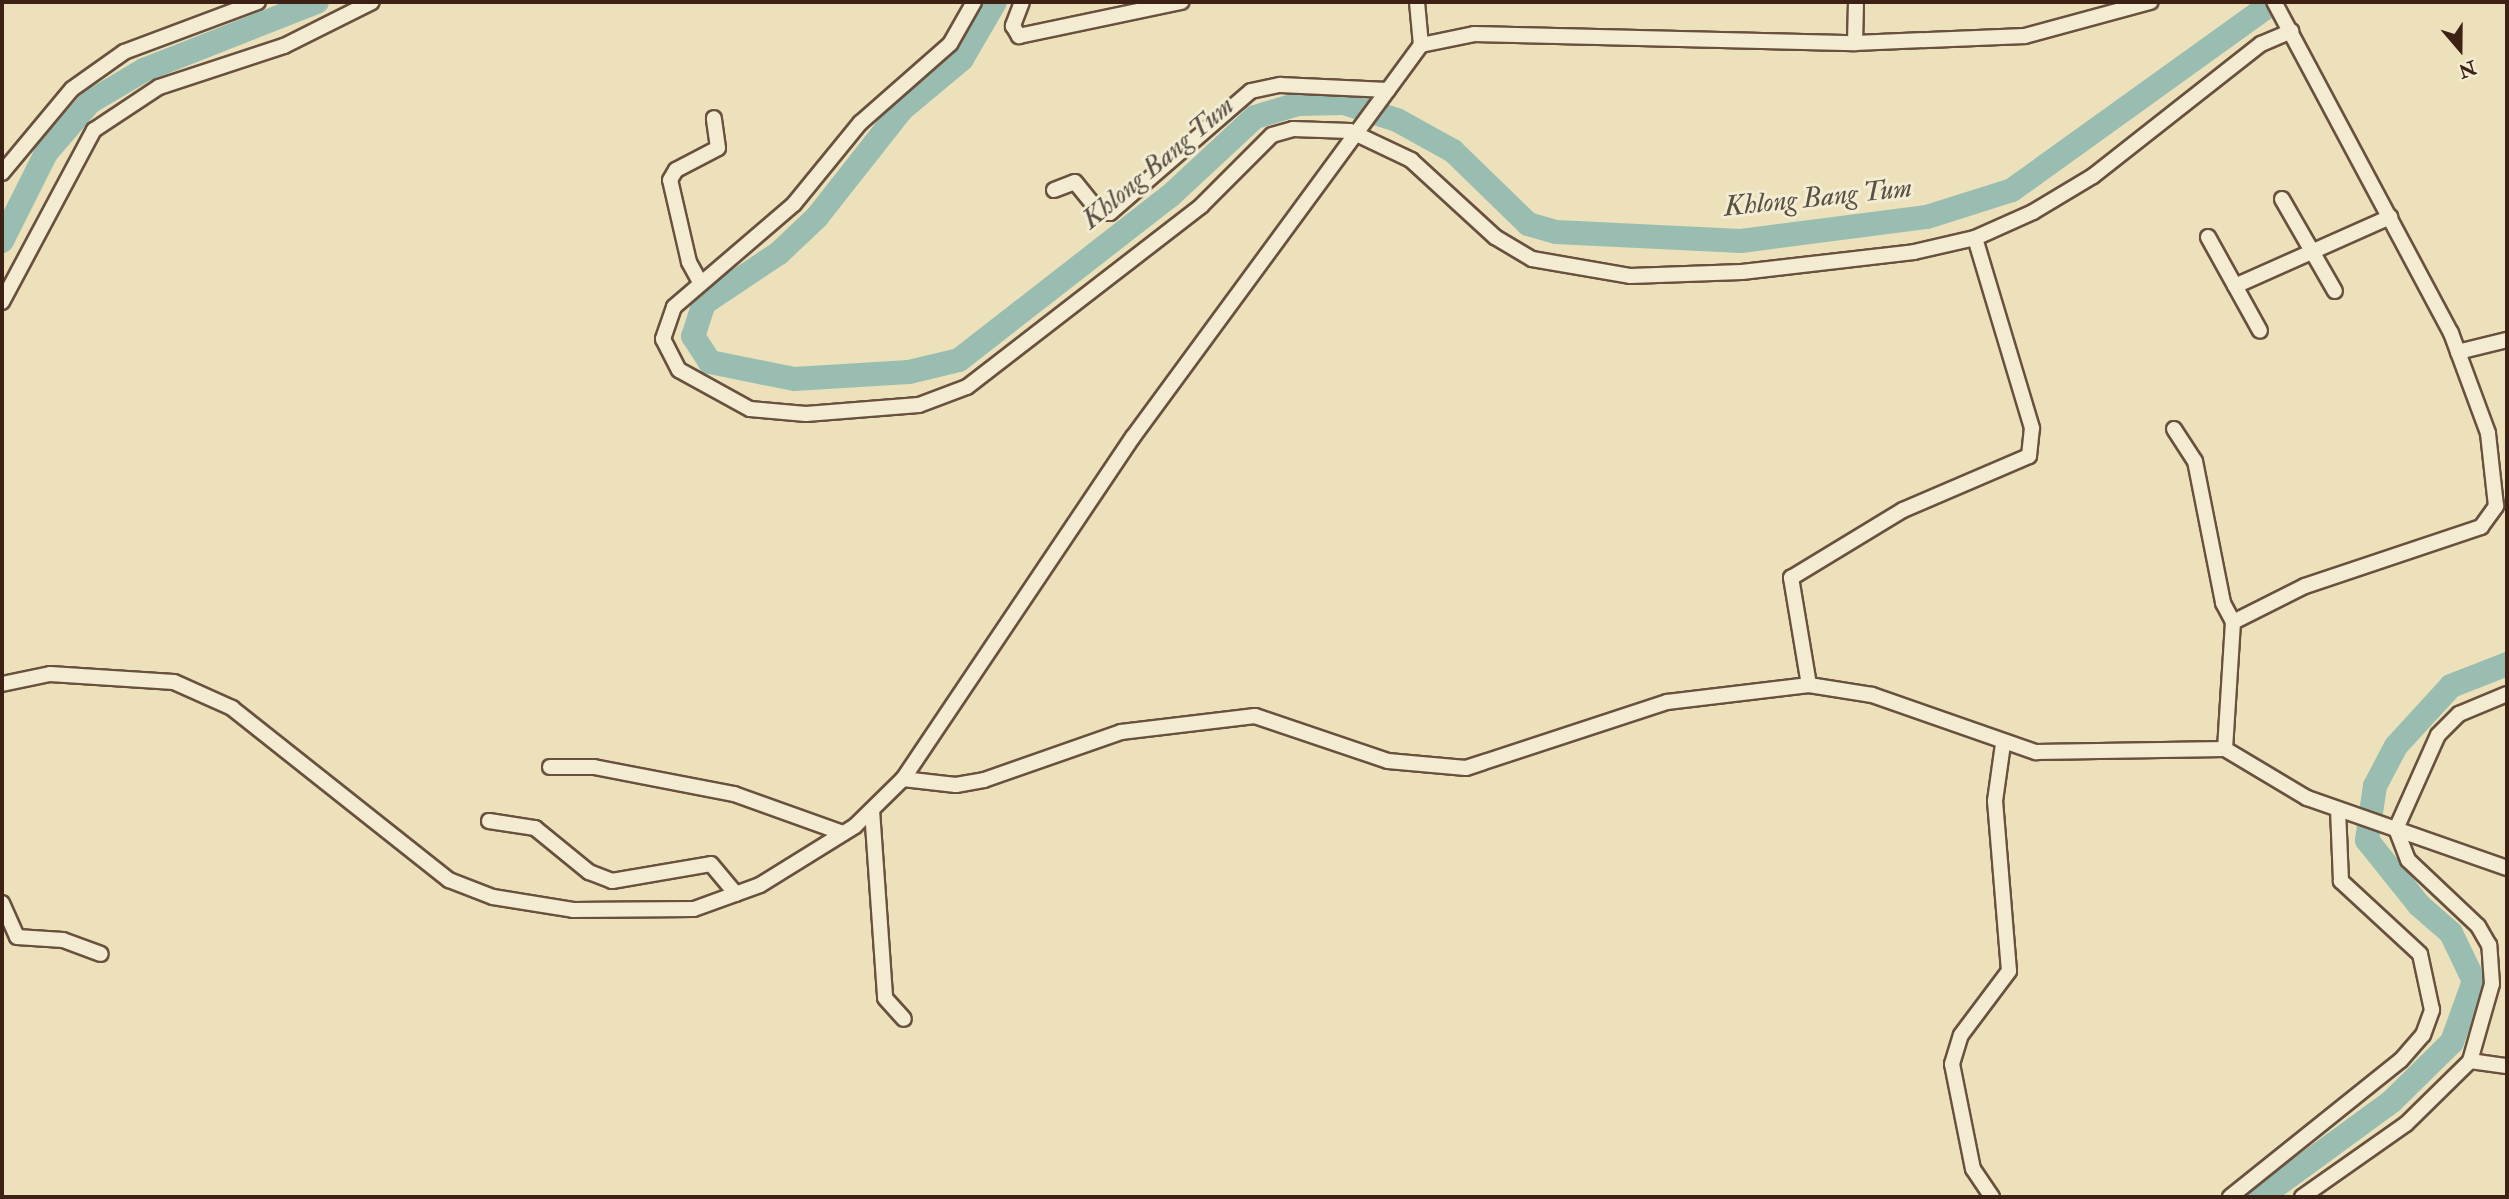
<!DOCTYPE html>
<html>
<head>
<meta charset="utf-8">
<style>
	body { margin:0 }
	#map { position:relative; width:2509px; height:1199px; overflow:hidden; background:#ece1bb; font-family:"IM FELL Double Pica",serif }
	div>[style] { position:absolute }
	.river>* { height:24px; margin:-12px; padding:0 12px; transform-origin:12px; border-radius:12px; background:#99beb1 }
	.roads { filter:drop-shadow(2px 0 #69513e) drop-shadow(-2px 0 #69513e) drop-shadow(0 2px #69513e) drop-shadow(0 -2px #69513e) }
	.street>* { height:14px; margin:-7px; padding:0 7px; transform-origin:7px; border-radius:7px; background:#f3ecd3 }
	span { translate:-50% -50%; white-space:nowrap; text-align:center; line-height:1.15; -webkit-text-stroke:6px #f3ecd3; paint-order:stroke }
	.water-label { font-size:28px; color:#595044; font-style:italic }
	.frame { position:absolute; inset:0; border:4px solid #3d2115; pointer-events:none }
	.north { position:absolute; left:2425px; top:14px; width:70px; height:70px; -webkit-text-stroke:5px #f3ecd3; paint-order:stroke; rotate:160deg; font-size:19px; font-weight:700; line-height:28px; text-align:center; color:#3d2115 }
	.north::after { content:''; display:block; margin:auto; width:24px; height:32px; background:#3d2115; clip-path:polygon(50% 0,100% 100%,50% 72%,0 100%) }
</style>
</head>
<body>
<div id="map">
	<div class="river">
		<i style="left:995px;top:2px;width:66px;rotate:120.1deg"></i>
		<i style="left:962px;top:59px;width:78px;rotate:140.2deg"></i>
		<i style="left:902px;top:109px;width:137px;rotate:128.2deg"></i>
		<i style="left:817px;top:217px;width:52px;rotate:136.5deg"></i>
		<i style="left:779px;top:253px;width:90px;rotate:146.3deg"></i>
		<i style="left:704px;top:303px;width:35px;rotate:108deg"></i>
		<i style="left:693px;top:336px;width:31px;rotate:57deg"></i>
		<i style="left:710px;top:362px;width:86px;rotate:11.4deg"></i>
		<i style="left:794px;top:379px;width:115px;rotate:-3.5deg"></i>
		<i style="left:909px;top:372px;width:51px;rotate:-13.5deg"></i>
		<i style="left:959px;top:360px;width:267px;rotate:-37.9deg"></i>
		<i style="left:1170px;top:196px;width:116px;rotate:-42.9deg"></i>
		<i style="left:1255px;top:117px;width:45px;rotate:-16.8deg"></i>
		<i style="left:1298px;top:104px;width:46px;rotate:-1.2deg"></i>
		<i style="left:1344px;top:103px;width:56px;rotate:17.8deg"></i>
		<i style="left:1397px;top:120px;width:64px;rotate:29deg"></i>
		<i style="left:1453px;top:151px;width:105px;rotate:44.2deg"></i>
		<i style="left:1528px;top:224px;width:29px;rotate:16deg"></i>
		<i style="left:1556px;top:232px;width:185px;rotate:2.8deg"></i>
		<i style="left:1741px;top:241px;width:188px;rotate:-7.4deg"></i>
		<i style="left:1927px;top:217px;width:89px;rotate:-17.6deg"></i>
		<i style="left:2012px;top:190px;width:322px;rotate:-35.7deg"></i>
		<i style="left:2px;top:241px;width:98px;rotate:-63.4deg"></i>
		<i style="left:46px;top:153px;width:67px;rotate:-49.2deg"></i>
		<i style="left:90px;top:102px;width:63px;rotate:-30.7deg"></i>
		<i style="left:144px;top:70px;width:186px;rotate:-21.5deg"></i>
		<i style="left:2261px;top:1197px;width:162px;rotate:-36.2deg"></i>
		<i style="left:2392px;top:1101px;width:84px;rotate:-44.5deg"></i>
		<i style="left:2452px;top:1042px;width:65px;rotate:-70.2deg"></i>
		<i style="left:2474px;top:981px;width:53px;rotate:-115.6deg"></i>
		<i style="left:2451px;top:933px;width:43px;rotate:-138.8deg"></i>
		<i style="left:2419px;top:905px;width:83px;rotate:-128.7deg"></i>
		<i style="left:2367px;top:840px;width:55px;rotate:-81.6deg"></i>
		<i style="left:2375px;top:786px;width:45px;rotate:-62.3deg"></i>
		<i style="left:2396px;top:746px;width:81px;rotate:-47.5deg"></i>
		<i style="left:2451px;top:686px;width:60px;rotate:-21.4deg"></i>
	</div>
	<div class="roads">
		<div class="street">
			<i style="left:974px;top:2px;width:48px;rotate:119.7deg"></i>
			<i style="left:950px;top:44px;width:120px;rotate:138.7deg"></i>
			<i style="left:860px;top:123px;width:104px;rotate:129.2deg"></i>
			<i style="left:794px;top:204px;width:158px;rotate:139.4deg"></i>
			<i style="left:674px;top:307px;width:34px;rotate:109deg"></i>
			<i style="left:663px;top:339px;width:35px;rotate:63deg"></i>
			<i style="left:679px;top:370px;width:81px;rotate:28.8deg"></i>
			<i style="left:750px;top:409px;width:56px;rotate:5.1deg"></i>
			<i style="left:806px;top:414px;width:113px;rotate:-4.6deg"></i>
			<i style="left:919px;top:405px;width:51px;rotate:-20.6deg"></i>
			<i style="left:967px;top:387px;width:296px;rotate:-37.7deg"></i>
			<i style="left:1201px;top:206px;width:100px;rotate:-45deg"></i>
			<i style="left:1272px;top:135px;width:22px;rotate:-16deg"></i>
			<i style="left:1293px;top:129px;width:57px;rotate:2deg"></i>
			<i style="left:1350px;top:131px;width:68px;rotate:25.4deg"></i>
			<i style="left:1411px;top:160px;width:114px;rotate:42.5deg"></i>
			<i style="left:1495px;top:237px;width:43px;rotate:30.7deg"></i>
			<i style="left:1532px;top:259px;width:99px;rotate:9.8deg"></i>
			<i style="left:1630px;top:276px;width:112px;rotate:-2deg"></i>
			<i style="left:1742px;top:272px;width:173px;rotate:-6.6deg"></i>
			<i style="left:1914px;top:252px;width:63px;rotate:-12.9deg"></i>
			<i style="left:1975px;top:238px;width:64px;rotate:-24.1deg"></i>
			<i style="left:2033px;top:212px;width:70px;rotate:-31deg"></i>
			<i style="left:2093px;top:176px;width:214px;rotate:-38.2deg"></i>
			<i style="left:2261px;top:44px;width:33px;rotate:-23deg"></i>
			<i style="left:1022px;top:2px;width:26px;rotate:111deg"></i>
			<i style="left:1013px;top:26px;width:12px;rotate:59deg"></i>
			<i style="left:1019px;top:36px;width:166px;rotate:-11.9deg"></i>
			<i style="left:1417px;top:2px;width:43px;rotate:84.7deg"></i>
			<i style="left:1855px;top:43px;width:41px;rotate:-88.6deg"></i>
			<i style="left:2px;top:173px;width:109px;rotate:-50.2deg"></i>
			<i style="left:72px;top:89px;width:64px;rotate:-35.4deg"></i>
			<i style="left:124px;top:52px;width:143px;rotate:-20.5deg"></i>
			<i style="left:1054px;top:190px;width:22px;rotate:-21deg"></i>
			<i style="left:1075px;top:182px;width:32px;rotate:51deg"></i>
			<i style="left:1095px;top:207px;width:16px;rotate:22deg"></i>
			<i style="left:1110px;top:213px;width:186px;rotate:-40.9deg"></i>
			<i style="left:1251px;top:91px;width:30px;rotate:-12deg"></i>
			<i style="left:1280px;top:85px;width:108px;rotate:2.7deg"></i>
			<i style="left:2282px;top:199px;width:106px;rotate:60.1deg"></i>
			<i style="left:2208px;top:237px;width:107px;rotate:61deg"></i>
			<i style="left:700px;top:282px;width:23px;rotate:-119deg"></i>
			<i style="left:689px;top:262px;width:84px;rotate:-103deg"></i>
			<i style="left:670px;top:180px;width:12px;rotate:-59deg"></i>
			<i style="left:676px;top:170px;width:47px;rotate:-27.6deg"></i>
			<i style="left:718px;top:148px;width:30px;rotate:-98deg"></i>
			<i style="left:2235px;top:286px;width:170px;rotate:-24deg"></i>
			<i style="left:2px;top:302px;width:195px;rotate:-61.9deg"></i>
			<i style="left:94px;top:130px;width:78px;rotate:-33.5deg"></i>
			<i style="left:159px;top:87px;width:132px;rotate:-18.2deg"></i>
			<i style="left:284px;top:46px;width:98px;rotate:-26.6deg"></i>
			<i style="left:2458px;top:352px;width:50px;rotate:-13.8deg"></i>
			<i style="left:2174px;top:429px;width:38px;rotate:57deg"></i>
			<i style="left:2195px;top:461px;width:145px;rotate:78.8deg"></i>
			<i style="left:2223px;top:603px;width:21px;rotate:62deg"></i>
			<i style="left:2233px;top:622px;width:127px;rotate:93.6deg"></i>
			<i style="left:2233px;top:622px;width:80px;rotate:-26.6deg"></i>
			<i style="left:2305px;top:586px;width:186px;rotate:-18.5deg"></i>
			<i style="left:2481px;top:527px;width:26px;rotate:-54deg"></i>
			<i style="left:2496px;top:506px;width:73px;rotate:-96.3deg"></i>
			<i style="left:2488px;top:433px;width:107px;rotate:-110.3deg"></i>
			<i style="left:2451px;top:333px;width:375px;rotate:-118.1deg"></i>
			<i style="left:2px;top:684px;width:49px;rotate:-11.8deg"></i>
			<i style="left:50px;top:674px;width:124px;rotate:3.7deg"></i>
			<i style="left:174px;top:682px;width:64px;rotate:24.1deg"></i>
			<i style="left:232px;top:708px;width:277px;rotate:38.4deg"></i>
			<i style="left:449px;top:880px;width:47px;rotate:21.1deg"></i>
			<i style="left:493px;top:897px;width:81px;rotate:9.2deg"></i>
			<i style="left:573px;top:910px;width:121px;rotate:-0.5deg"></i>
			<i style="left:694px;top:909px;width:70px;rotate:-20deg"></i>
			<i style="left:760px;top:885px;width:112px;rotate:-31.8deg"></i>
			<i style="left:855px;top:826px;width:67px;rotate:-44.4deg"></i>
			<i style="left:903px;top:779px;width:412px;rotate:-56.1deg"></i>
			<i style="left:1133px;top:437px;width:486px;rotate:-53.7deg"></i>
			<i style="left:1421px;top:45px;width:54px;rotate:-11.7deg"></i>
			<i style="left:1474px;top:34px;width:381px;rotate:1.4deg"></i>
			<i style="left:1855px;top:43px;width:170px;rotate:-2.4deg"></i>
			<i style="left:2025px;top:36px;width:130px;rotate:-15.2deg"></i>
			<i style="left:1809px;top:685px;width:109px;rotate:-99.5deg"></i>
			<i style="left:1791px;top:578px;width:131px;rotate:-31.3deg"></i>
			<i style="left:1903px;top:510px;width:137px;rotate:-23.2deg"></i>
			<i style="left:2029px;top:456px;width:28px;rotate:-84deg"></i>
			<i style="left:2032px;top:428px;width:198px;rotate:-106.7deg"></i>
			<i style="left:550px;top:767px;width:44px"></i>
			<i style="left:594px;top:767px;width:143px;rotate:10.9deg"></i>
			<i style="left:734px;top:794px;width:116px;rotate:19.7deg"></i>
			<i style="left:903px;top:779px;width:53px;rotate:6.5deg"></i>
			<i style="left:956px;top:785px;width:28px;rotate:-10deg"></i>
			<i style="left:984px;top:780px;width:145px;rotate:-19.3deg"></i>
			<i style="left:1121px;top:732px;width:135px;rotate:-6.8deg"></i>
			<i style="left:1255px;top:716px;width:140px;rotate:18.7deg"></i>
			<i style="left:1388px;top:761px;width:78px;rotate:5.1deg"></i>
			<i style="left:1466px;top:768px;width:212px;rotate:-18.2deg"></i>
			<i style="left:1667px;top:702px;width:143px;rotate:-6.8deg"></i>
			<i style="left:1809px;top:685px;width:64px;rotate:9deg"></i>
			<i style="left:1872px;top:695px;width:174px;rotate:19.2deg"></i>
			<i style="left:2036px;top:752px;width:189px;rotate:-0.9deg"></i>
			<i style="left:2225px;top:749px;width:96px;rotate:30.9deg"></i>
			<i style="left:2307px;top:798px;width:212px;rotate:19.3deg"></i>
			<i style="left:872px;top:810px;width:188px;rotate:86deg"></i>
			<i style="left:885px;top:998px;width:28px;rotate:48deg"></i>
			<i style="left:489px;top:821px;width:47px;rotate:8.7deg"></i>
			<i style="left:535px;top:828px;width:70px;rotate:39.2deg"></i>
			<i style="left:589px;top:872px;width:25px;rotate:21deg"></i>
			<i style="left:612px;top:881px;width:100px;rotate:-9.7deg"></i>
			<i style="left:711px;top:864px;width:39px;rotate:50deg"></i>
			<i style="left:2px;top:903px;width:37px;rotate:66deg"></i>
			<i style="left:17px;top:937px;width:46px;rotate:3.7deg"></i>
			<i style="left:63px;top:940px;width:40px;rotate:20.2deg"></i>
			<i style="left:2470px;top:1061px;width:37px;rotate:8deg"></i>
			<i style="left:1992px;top:1197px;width:34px;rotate:-124deg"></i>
			<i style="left:1973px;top:1169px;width:107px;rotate:-101.3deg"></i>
			<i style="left:1952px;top:1064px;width:30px;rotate:-73deg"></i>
			<i style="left:1961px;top:1035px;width:80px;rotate:-53.1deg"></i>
			<i style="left:2009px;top:971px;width:171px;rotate:-94.7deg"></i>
			<i style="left:1995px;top:801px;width:58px;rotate:-82deg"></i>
			<i style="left:2230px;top:1197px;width:219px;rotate:-38.7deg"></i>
			<i style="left:2401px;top:1060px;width:33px;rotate:-49deg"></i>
			<i style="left:2423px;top:1035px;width:27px;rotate:-70deg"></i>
			<i style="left:2432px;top:1010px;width:57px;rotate:-102.1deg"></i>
			<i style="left:2420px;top:954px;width:108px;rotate:-137.3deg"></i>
			<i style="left:2341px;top:881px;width:71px;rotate:-92.4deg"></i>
			<i style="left:2302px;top:1197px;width:127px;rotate:-35.1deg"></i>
			<i style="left:2406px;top:1124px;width:90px;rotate:-44.5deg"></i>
			<i style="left:2470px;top:1061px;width:80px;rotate:-74.1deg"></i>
			<i style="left:2492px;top:984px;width:39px;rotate:-94deg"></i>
			<i style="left:2489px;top:945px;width:22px;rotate:-120deg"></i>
			<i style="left:2478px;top:926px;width:96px;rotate:-136.7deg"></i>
			<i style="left:2408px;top:860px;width:33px;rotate:-111deg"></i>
			<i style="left:2396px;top:829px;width:103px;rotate:-65.9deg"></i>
			<i style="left:2438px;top:735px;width:30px;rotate:-45deg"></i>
			<i style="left:2459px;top:714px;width:52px;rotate:-22.6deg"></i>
		</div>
	</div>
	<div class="water-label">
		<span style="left:1158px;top:163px;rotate:-40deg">Khlong Bang Tum</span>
		<span style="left:1818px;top:198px;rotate:-6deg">Khlong Bang Tum</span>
	</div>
	<div class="frame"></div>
	<div class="north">N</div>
</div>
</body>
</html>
